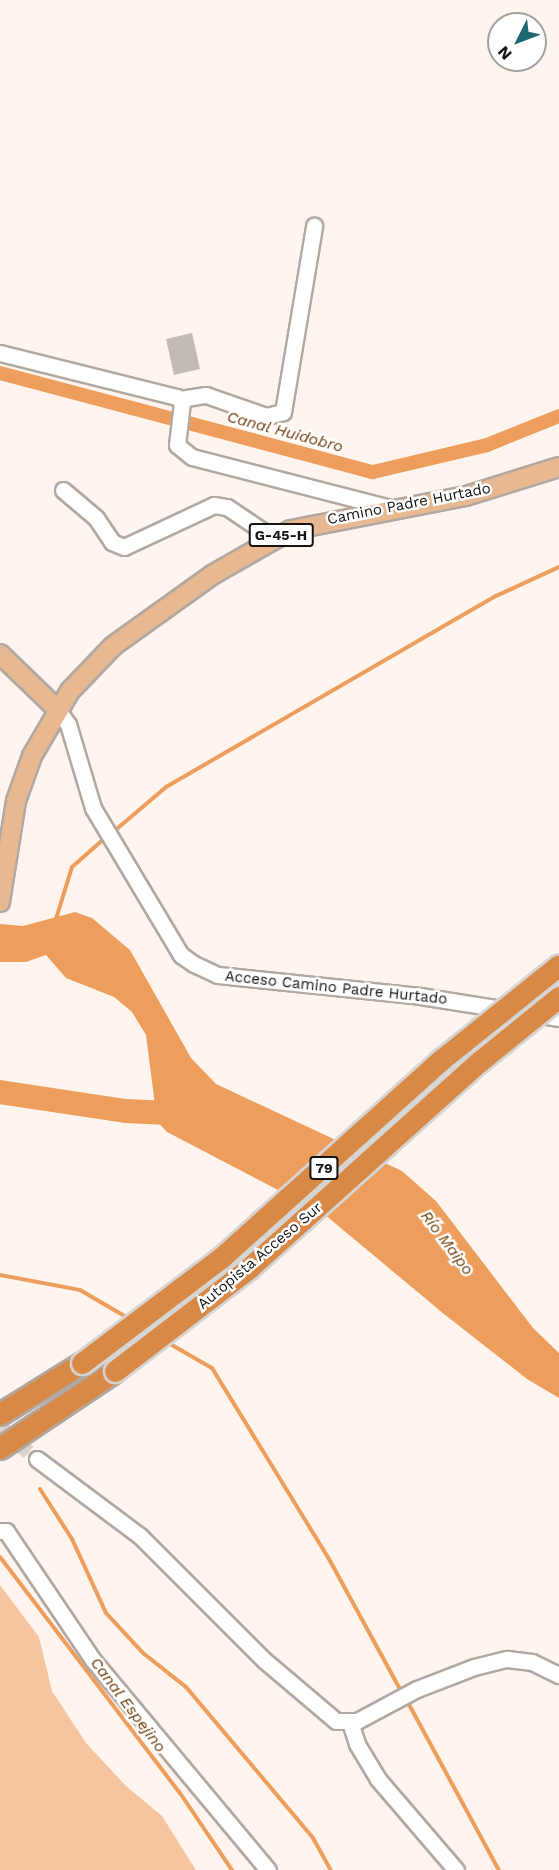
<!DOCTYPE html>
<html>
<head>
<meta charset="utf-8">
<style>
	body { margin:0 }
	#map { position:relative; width:559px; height:1870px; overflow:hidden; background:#fff5ee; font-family:"Work Sans",sans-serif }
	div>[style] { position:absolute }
	.green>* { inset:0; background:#f6c5a0 }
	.water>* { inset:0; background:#ed9e5d }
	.stream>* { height:4px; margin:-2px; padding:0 2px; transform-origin:2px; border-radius:2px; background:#ed9e5d }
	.canal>* { height:14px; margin:-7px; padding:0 7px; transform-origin:7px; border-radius:7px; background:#ed9e5d }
	.river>* { height:24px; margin:-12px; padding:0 12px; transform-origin:12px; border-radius:12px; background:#ed9e5d }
	.building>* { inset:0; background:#c4bab4 }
	.minor-tunnel>* { height:15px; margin-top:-7.5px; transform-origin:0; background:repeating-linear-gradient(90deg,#dcd3cd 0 15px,transparent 0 23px) }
	.roads { filter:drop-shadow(2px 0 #b1a8a2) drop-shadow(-2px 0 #b1a8a2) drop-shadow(0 2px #b1a8a2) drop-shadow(0 -2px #b1a8a2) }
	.minor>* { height:15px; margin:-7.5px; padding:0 7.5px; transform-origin:7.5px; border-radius:7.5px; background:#fff }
	.major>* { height:18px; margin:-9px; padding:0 9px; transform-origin:9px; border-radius:9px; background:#e8b890 }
	.highway>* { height:21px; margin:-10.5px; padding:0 10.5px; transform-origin:10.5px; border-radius:10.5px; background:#d88946 }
	.bridges { filter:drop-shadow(2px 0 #d5d5d4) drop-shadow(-2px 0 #d5d5d4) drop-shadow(0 2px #d5d5d4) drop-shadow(0 -2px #d5d5d4) }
	.highway-bridge>* { height:21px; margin:-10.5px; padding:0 10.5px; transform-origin:10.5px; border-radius:10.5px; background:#d88946 }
	span { translate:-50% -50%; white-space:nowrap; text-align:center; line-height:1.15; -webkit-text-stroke:5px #fff; paint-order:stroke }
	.shield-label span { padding:2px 4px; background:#fff; border:2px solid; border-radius:4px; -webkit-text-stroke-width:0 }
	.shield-label { font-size:14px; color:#161310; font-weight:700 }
	.street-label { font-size:15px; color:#161310 }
	.water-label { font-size:16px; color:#6d3a06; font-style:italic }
	.north { position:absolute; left:487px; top:12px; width:60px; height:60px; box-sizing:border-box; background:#fff; border:2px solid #a2a19f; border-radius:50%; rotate:228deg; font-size:16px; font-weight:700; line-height:24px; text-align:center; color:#161310 }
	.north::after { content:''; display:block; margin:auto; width:21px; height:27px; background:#1e6873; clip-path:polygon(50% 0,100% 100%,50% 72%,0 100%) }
</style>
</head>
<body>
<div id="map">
	<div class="green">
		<i style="clip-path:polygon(0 1585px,39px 1637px,52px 1691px,86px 1743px,126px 1786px,162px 1816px,196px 1870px,0 1870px)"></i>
	</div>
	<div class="water">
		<i style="clip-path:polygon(75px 912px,92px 918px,130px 950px,191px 1058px,216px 1084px,402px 1171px,436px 1201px,533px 1328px,559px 1353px,559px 1398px,527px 1379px,444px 1314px,324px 1214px,167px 1132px,157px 1121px,146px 1035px,132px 1012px,114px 997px,66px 978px,46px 955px,26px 962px,0 962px,0 924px,23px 926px)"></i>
	</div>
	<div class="stream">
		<i style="left:112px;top:833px;width:71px;rotate:-40.4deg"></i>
		<i style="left:166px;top:787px;width:381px;rotate:-30.1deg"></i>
		<i style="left:496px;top:596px;width:69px;rotate:-24.7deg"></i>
		<i style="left:56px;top:919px;width:54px;rotate:-72.9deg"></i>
		<i style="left:72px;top:867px;width:45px;rotate:-41.4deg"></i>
		<i style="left:0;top:1275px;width:81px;rotate:10.6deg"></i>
		<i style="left:80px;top:1290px;width:56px;rotate:30.3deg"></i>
		<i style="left:165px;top:1341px;width:54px;rotate:29.9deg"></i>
		<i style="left:212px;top:1368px;width:224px;rotate:58.5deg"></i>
		<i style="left:329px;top:1559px;width:153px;rotate:61.4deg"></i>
		<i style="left:40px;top:1489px;width:59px;rotate:57.4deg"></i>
		<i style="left:72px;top:1539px;width:81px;rotate:65.3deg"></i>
		<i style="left:106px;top:1613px;width:54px;rotate:47.2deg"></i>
		<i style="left:143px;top:1653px;width:55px;rotate:38.3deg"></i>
		<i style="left:186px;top:1687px;width:197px;rotate:49.9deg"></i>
		<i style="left:313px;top:1838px;width:37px;rotate:61deg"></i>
		<i style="left:0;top:1557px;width:297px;rotate:52.7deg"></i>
		<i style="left:180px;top:1793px;width:93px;rotate:56deg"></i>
		<i style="left:406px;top:1699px;width:195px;rotate:61.5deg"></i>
	</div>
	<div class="canal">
		<i style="left:0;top:373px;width:386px;rotate:14.9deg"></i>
		<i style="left:373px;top:472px;width:117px;rotate:-13.3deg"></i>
		<i style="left:487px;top:445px;width:78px;rotate:-21.9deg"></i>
	</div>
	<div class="river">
		<i style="left:0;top:1092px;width:127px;rotate:8.6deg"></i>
		<i style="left:126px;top:1111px;width:62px;rotate:2.8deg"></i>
	</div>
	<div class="building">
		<i style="clip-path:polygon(192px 333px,200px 369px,174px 375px,166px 339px)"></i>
	</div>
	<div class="minor-tunnel">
		<i style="left:0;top:1427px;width:49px;rotate:40.9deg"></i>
	</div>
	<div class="roads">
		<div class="minor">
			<i style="left:0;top:353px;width:182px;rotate:14deg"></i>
			<i style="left:177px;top:397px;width:7px;rotate:45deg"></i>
			<i style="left:182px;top:402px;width:43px;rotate:96.6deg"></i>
			<i style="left:177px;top:445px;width:19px;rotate:39deg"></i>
			<i style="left:192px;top:457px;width:210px;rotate:14.4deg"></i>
			<i style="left:180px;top:399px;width:26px;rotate:-9deg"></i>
			<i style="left:206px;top:395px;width:64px;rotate:19.3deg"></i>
			<i style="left:266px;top:416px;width:17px;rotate:-13deg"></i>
			<i style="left:283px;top:412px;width:189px;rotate:-80.5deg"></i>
			<i style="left:63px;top:490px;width:43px;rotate:40.3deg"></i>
			<i style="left:96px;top:518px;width:29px;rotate:56deg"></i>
			<i style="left:112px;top:542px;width:13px;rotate:23deg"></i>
			<i style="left:124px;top:547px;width:99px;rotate:-25deg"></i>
			<i style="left:214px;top:505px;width:13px;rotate:9deg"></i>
			<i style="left:227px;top:507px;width:55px;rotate:34deg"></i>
			<i style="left:57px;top:709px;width:19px;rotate:54deg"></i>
			<i style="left:68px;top:724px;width:88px;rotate:73.4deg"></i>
			<i style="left:93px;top:808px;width:171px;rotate:59.1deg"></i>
			<i style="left:181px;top:955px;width:16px;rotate:35deg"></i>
			<i style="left:194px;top:964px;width:26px;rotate:25deg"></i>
			<i style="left:218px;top:975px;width:203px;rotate:5.9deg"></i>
			<i style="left:420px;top:996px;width:141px;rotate:9deg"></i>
			<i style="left:37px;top:1459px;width:129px;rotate:36.8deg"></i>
			<i style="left:140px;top:1536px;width:175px;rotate:45deg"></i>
			<i style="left:264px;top:1660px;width:94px;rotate:40.3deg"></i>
			<i style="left:336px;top:1721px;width:21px"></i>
			<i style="left:357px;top:1721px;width:68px;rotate:-28.1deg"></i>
			<i style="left:417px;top:1689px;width:61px;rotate:-21.1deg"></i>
			<i style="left:474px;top:1667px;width:34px;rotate:-14deg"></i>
			<i style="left:507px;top:1659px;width:25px;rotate:7deg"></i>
			<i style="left:532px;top:1662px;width:30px;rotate:26deg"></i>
			<i style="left:0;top:1531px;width:6px"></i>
			<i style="left:6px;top:1531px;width:156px;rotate:56deg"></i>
			<i style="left:93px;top:1660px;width:273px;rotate:50.2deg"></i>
			<i style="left:350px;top:1722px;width:23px;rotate:72deg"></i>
			<i style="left:357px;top:1744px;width:41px;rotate:59deg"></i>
			<i style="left:378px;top:1779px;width:120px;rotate:49.4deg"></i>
		</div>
		<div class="major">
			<i style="left:0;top:654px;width:79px;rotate:44deg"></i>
			<i style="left:0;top:902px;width:102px;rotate:-81deg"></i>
			<i style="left:16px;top:801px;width:48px;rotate:-70.4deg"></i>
			<i style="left:32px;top:756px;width:75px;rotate:-59.7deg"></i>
			<i style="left:70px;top:691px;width:62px;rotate:-46.3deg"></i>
			<i style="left:113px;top:646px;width:122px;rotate:-35.6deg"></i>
			<i style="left:212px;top:575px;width:91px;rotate:-29.7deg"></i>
			<i style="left:291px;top:530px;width:178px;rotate:-11deg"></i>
			<i style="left:466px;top:496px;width:97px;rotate:-17.3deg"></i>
		</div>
		<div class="highway">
			<i style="left:0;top:1414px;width:97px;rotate:-31.9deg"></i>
			<i style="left:0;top:1448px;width:138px;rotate:-33.8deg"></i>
		</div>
	</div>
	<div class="bridges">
		<div class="highway-bridge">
			<i style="left:82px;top:1363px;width:174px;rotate:-37.1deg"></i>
			<i style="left:221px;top:1258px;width:296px;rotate:-42deg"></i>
			<i style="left:441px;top:1060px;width:151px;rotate:-38.8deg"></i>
			<i style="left:115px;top:1371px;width:169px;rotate:-37.5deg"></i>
			<i style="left:249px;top:1268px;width:310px;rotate:-41.9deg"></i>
			<i style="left:480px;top:1061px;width:102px;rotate:-39deg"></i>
		</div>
	</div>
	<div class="shield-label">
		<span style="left:281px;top:535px">G-45-H</span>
		<span style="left:324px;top:1168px">79</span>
	</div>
	<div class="street-label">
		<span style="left:409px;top:504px;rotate:-11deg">Camino Padre Hurtado</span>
		<span style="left:336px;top:988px;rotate:6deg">Acceso Camino Padre Hurtado</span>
		<span style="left:260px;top:1256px;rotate:-40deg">Autopista Acceso Sur</span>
	</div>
	<div class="water-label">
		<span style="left:285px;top:432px;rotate:15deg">Canal Huidobro</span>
		<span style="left:447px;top:1243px;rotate:53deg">Río Maipo</span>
		<span style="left:128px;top:1705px;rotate:53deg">Canal Espejino</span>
	</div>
	<div class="north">N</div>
</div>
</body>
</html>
